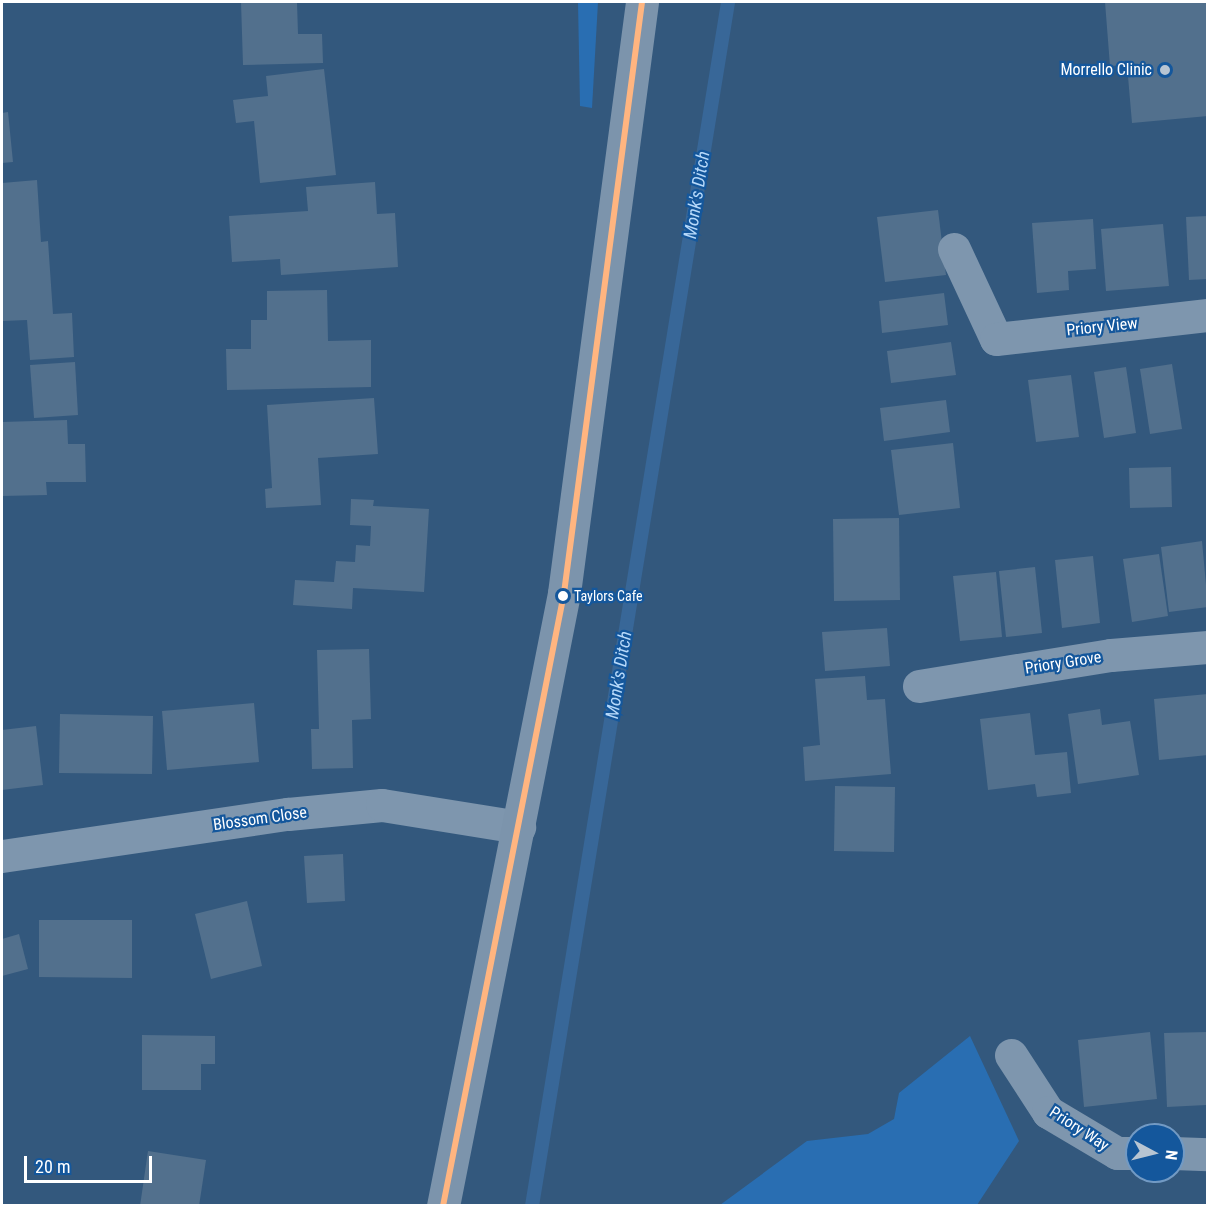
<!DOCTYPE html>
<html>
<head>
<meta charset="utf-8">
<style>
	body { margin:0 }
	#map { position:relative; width:1209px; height:1207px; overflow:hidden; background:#33587d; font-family:"Roboto Condensed",sans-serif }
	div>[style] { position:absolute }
	.green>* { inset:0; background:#296eb2 }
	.stream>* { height:14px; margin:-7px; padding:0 7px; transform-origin:7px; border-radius:7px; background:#386798 }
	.building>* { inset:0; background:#52708d }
	.minor>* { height:33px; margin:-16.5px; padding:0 16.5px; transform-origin:16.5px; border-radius:16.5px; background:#7e96ae }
	.major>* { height:33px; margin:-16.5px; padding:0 16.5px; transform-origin:16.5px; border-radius:16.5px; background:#7c94ac }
	.bus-1>* { height:6px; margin:-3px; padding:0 3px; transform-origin:3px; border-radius:3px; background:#ffb580 }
	.dots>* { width:16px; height:16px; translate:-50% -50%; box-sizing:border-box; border:3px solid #14579c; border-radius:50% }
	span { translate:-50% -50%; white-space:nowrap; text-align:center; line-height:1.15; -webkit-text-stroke:4.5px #14579c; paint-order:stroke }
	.bus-label { font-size:14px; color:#fff }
	.left { translate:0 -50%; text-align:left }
	.poi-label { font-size:16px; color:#fff }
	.right { translate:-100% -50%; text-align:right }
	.street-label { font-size:16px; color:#fff }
	.water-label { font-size:18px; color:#b7d9fa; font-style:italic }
	.frame { position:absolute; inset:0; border:3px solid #fff; pointer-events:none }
	.north { position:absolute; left:1125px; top:1123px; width:60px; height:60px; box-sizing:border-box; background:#14579c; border:2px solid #729ac4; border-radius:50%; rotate:97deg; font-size:16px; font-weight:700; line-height:24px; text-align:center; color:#fff }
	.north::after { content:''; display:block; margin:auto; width:21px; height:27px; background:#b8c5d2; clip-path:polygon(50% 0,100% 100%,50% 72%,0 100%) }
	.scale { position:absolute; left:24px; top:1156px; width:128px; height:27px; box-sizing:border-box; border:3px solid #fff; border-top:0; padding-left:8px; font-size:18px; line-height:21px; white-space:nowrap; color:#fff; -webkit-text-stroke:4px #14579c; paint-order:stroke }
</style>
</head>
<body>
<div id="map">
	<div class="green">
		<i style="clip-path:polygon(578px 2px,598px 2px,592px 108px,580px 106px)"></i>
		<i style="clip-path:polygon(970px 1036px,1019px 1141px,977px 1205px,720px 1205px,807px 1141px,868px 1134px,894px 1119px,899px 1093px)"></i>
	</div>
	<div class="stream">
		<i style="left:532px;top:1206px;width:1220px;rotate:-80.75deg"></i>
	</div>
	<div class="building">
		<i style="clip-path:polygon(241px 2px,297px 2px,298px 34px,322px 34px,323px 63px,243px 65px)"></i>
		<i style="clip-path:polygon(1105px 2px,1208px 2px,1208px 116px,1132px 123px,1127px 65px,1110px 66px)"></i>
		<i style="clip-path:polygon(324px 69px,336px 175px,260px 183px,254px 121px,236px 123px,233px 100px,268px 96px,266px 76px)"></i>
		<i style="clip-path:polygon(8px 112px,13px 162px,2px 163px,2px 113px)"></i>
		<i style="clip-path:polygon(37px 180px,41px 242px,48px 241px,53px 314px,72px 313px,74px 357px,30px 360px,27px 320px,2px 321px,2px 183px)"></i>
		<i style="clip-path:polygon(375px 182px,377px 214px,395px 213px,398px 267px,281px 275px,280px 259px,232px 262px,229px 216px,308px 211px,306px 187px)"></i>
		<i style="clip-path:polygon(938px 210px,946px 275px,885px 282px,877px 217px)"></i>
		<i style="clip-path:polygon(1208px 216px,1208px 279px,1189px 280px,1186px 217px)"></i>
		<i style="clip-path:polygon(1093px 219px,1096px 269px,1068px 271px,1069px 290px,1037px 293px,1032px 223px)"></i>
		<i style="clip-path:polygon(1163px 224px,1169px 286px,1106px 291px,1101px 229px)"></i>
		<i style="clip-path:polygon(327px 290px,328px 341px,371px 340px,371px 387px,227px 390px,226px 349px,251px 349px,251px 320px,267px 320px,267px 291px)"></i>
		<i style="clip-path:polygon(944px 293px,948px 325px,882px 333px,879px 301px)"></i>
		<i style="clip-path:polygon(951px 342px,956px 375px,891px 383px,887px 351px)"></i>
		<i style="clip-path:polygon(75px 362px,78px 415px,34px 418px,30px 365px)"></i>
		<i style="clip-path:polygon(1172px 364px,1182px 429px,1150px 434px,1140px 369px)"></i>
		<i style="clip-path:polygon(1126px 367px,1136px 433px,1104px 438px,1094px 372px)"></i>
		<i style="clip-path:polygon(1071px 375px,1079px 437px,1036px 442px,1028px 380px)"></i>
		<i style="clip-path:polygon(374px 398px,378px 454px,318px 458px,321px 505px,266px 508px,265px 489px,272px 488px,267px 405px)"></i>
		<i style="clip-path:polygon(946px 400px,950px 432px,884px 441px,880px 408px)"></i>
		<i style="clip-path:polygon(67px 420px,68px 444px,85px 444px,86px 482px,46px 482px,47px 495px,2px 496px,2px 422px)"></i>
		<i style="clip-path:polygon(953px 443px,960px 508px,899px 515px,891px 450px)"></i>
		<i style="clip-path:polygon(1171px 467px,1172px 507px,1130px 508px,1129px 468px)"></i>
		<i style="clip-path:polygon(351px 499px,374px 500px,373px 506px,429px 509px,424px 592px,353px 588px,352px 609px,293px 605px,295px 580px,334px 582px,336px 561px,355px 562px,356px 545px,370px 546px,371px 526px,350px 525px)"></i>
		<i style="clip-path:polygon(899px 518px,900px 600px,834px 601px,833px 519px)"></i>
		<i style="clip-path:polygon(1202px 541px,1208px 607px,1169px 612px,1161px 547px)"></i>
		<i style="clip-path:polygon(1159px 554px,1168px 616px,1132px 622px,1123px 559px)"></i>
		<i style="clip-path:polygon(1093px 556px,1100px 623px,1062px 628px,1055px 560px)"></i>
		<i style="clip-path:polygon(1035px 567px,1042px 633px,1006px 637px,999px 571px)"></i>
		<i style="clip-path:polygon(996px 572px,1002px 637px,960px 641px,953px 576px)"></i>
		<i style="clip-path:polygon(887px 628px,890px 666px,825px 671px,822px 632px)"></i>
		<i style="clip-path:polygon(369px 649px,371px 719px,352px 720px,353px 768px,312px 769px,311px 729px,319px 729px,317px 650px)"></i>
		<i style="clip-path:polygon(865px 676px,867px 700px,885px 699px,891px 774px,805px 781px,803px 747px,820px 745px,815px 679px)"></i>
		<i style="clip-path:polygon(1208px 694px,1208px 755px,1159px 760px,1154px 699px)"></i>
		<i style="clip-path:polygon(254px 703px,259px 762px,167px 770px,162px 711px)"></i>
		<i style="clip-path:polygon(1100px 709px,1102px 725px,1130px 721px,1139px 775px,1078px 784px,1068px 714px)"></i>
		<i style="clip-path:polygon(1030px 713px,1035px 755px,1067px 752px,1071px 793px,1037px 797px,1035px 784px,988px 790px,980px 719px)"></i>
		<i style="clip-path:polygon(60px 714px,153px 716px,152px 774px,59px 773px)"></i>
		<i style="clip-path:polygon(36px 726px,43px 785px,2px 790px,2px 730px)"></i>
		<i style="clip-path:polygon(835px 786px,895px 787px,894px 852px,834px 851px)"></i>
		<i style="clip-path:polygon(343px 854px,345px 901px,307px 903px,304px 856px)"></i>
		<i style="clip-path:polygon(247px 901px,262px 966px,211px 979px,195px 914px)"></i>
		<i style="clip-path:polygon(39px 920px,132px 920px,132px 978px,39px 977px)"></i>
		<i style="clip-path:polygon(19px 934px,28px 969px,2px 976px,2px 939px)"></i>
		<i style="clip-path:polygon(1150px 1032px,1157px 1099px,1084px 1107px,1078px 1040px)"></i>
		<i style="clip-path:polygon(1208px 1032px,1206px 1105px,1167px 1107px,1164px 1033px)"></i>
		<i style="clip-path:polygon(142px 1035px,215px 1036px,215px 1064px,201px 1064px,201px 1090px,142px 1090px)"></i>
		<i style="clip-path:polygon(148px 1151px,206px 1160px,199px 1206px,140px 1206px)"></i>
	</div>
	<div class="minor">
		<i style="left:954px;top:249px;width:99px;rotate:65deg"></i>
		<i style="left:996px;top:339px;width:213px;rotate:-6.5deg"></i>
		<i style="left:919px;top:686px;width:194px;rotate:-9.2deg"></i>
		<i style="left:1111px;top:655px;width:97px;rotate:-4.7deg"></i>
		<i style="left:2px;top:856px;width:289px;rotate:-8.4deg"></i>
		<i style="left:288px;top:814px;width:94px;rotate:-5.5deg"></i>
		<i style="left:382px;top:805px;width:139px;rotate:9.1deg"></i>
		<i style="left:1011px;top:1055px;width:68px;rotate:57deg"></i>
		<i style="left:1048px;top:1112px;width:80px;rotate:30.7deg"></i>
		<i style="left:1117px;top:1153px;width:20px"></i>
		<i style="left:1173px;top:1153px;width:35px;rotate:2deg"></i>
	</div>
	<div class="major">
		<i style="left:443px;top:1206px;width:625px;rotate:-78.83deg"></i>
		<i style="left:564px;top:593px;width:596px;rotate:-82.48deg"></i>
	</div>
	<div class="bus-1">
		<i style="left:443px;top:1206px;width:625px;rotate:-78.83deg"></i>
		<i style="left:564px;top:593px;width:596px;rotate:-82.48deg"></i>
	</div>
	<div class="dots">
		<i style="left:1165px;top:70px;background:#b8c5d2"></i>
		<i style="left:563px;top:596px;background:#fff"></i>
	</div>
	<div class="bus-label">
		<span class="left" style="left:574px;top:596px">Taylors Cafe</span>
	</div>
	<div class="poi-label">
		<span class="right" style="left:1152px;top:70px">Morrello Clinic</span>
	</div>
	<div class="street-label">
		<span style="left:1102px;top:327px;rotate:-6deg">Priory View</span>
		<span style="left:1063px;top:663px;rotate:-9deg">Priory Grove</span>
		<span style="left:260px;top:819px;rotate:-8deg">Blossom Close</span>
		<span style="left:1079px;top:1129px;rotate:33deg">Priory Way</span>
	</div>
	<div class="water-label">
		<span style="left:697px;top:195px;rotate:-81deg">Monk's Ditch</span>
		<span style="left:619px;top:675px;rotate:-81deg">Monk's Ditch</span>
	</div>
	<div class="frame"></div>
	<div class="north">N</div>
	<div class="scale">20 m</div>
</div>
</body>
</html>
